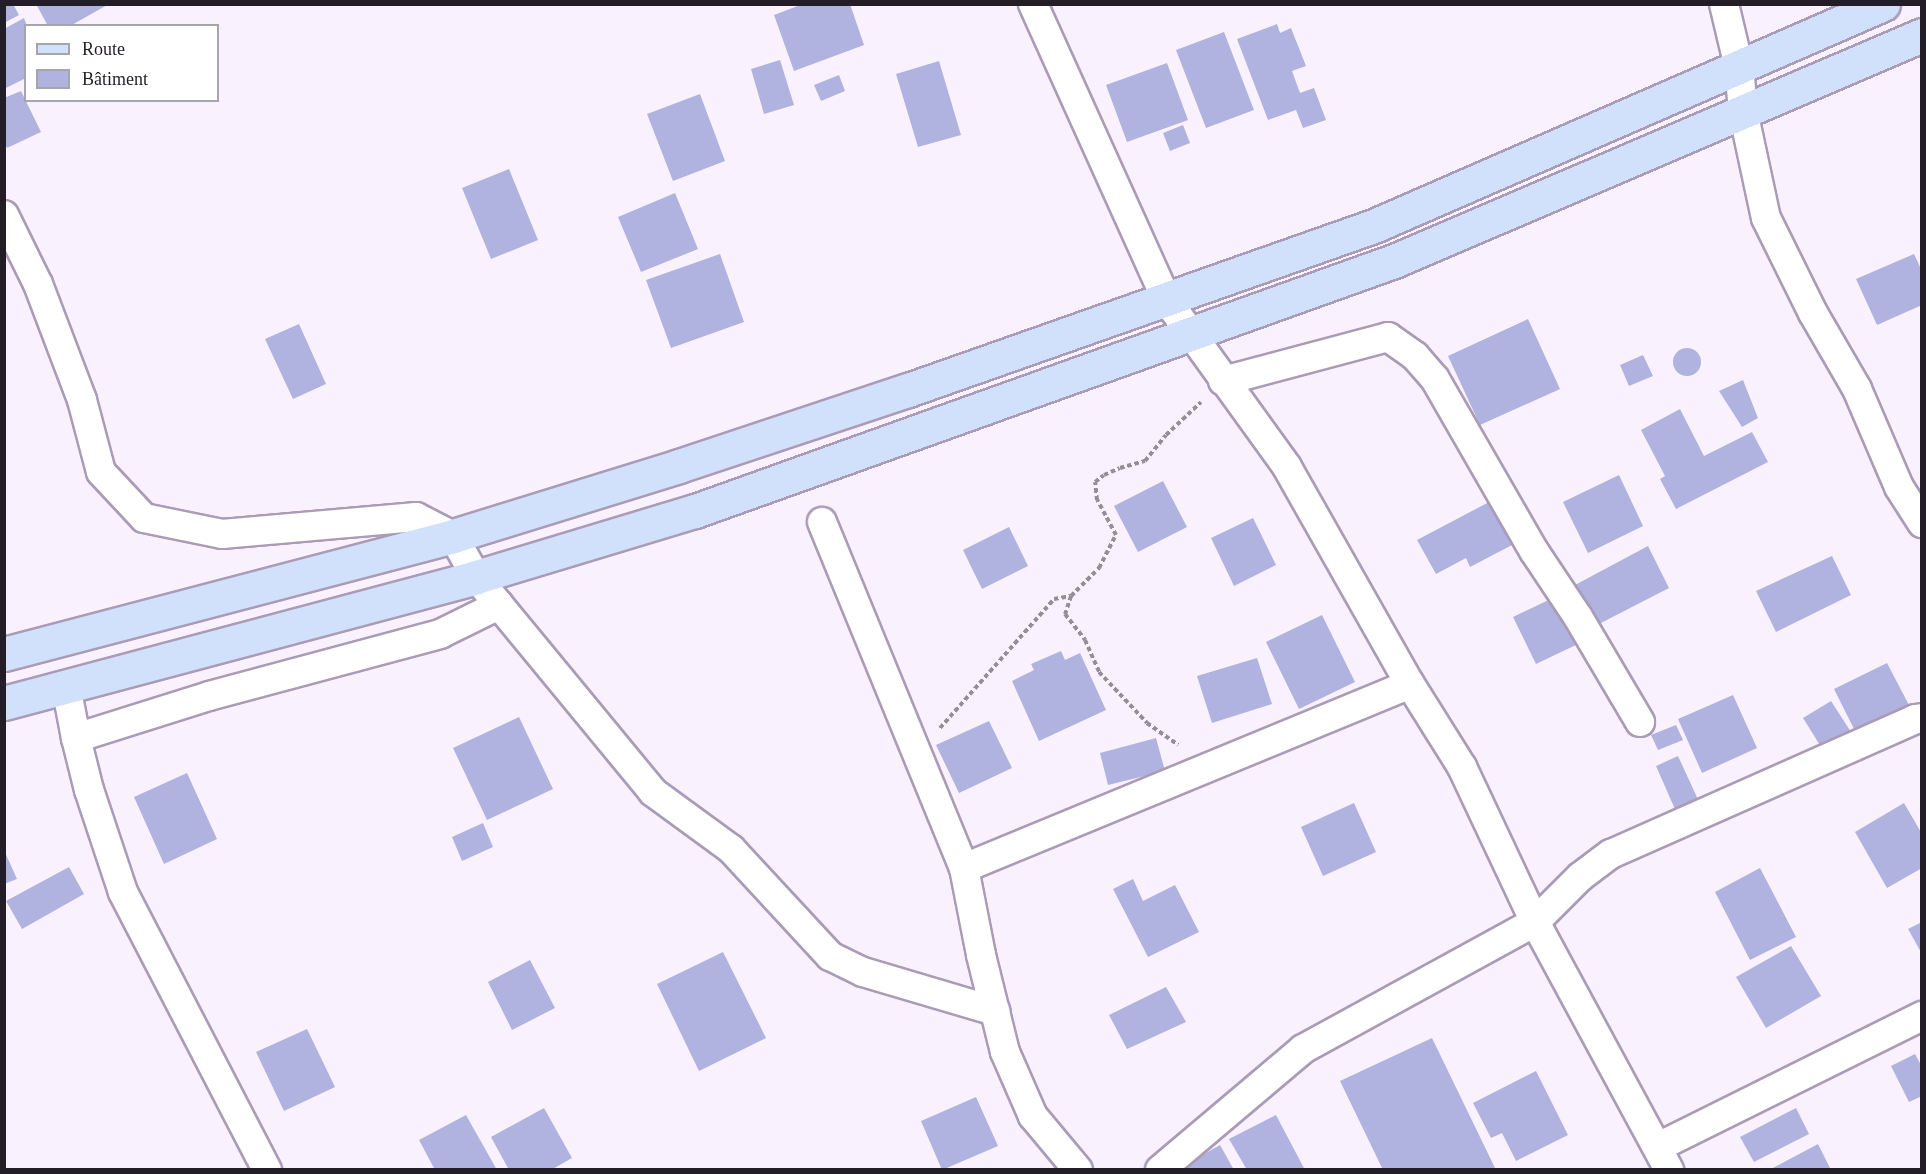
<!DOCTYPE html>
<html>
<head>
<meta charset="utf-8">
<style>
	body { margin:0 }
	#map { position:relative; width:1926px; height:1174px; overflow:hidden; background:#f9f2fe; font-family:"Times New Roman",serif }
	div>[style] { position:absolute }
	.building>* { inset:0; background:#b0b2df }
	.round { border-radius:50% }
	.path>* { height:4px; margin-top:-2px; transform-origin:0; background:repeating-linear-gradient(90deg,#958e99 0 4.5px,transparent 0 7.5px) }
	.roads { filter:drop-shadow(2px 0 #aa9bb6) drop-shadow(-2px 0 #aa9bb6) drop-shadow(0 2px #aa9bb6) drop-shadow(0 -2px #aa9bb6) }
	.minor>* { height:28px; margin:-14px; padding:0 14px; transform-origin:14px; border-radius:14px; background:#fff }
	.secondary>* { height:33px; margin:-16.5px; padding:0 16.5px; transform-origin:16.5px; border-radius:16.5px; background:#d1e1fb }
	span { translate:-50% -50%; white-space:nowrap; text-align:center; line-height:1.15; -webkit-text-stroke:6px #fff; paint-order:stroke }
	.frame { position:absolute; inset:0; border:6px solid #231d27; pointer-events:none }
	.legend { position:absolute; left:24px; top:24px; width:195px; height:78px; box-sizing:border-box; background:#fff; border:2px solid #a7a5a9; margin:0; padding:8px 10px; list-style:none; font-size:18px; color:#231d27 }
	.legend li { display:flex; align-items:center; gap:12px; height:30px }
	.legend b { width:30px; border:2px solid #a7a5a9 }
</style>
</head>
<body>
<div id="map">
	<div class="building">
		<i style="clip-path:polygon(4px 4px,13px 4px,19px 15px,4px 23px)"></i>
		<i style="clip-path:polygon(36px 4px,109px 4px,70px 26px,48px 26px)"></i>
		<i style="clip-path:polygon(803px 4px,850px 4px,864px 45px,794px 71px,774px 15px)"></i>
		<i style="clip-path:polygon(24px 18px,27px 26px,26px 78px,4px 89px,4px 29px)"></i>
		<i style="clip-path:polygon(1277px 24px,1280px 33px,1291px 28px,1306px 66px,1292px 71px,1300px 93px,1314px 88px,1326px 120px,1303px 128px,1296px 110px,1268px 120px,1237px 39px)"></i>
		<i style="clip-path:polygon(1224px 32px,1254px 110px,1206px 128px,1176px 50px)"></i>
		<i style="clip-path:polygon(780px 60px,794px 105px,764px 114px,751px 69px)"></i>
		<i style="clip-path:polygon(939px 61px,961px 135px,918px 147px,896px 74px)"></i>
		<i style="clip-path:polygon(1167px 63px,1188px 120px,1127px 142px,1106px 85px)"></i>
		<i style="clip-path:polygon(839px 75px,845px 91px,821px 101px,814px 85px)"></i>
		<i style="clip-path:polygon(21px 91px,41px 132px,7px 148px,4px 142px,4px 98px)"></i>
		<i style="clip-path:polygon(700px 94px,725px 161px,673px 181px,647px 114px)"></i>
		<i style="clip-path:polygon(1183px 125px,1190px 143px,1170px 151px,1163px 133px)"></i>
		<i style="clip-path:polygon(509px 169px,538px 240px,491px 259px,462px 188px)"></i>
		<i style="clip-path:polygon(675px 193px,698px 249px,641px 272px,618px 217px)"></i>
		<i style="clip-path:polygon(720px 254px,744px 322px,671px 348px,646px 280px)"></i>
		<i style="clip-path:polygon(1914px 254px,1922px 271px,1922px 305px,1877px 325px,1856px 279px)"></i>
		<i style="clip-path:polygon(1528px 319px,1560px 389px,1480px 425px,1448px 356px)"></i>
		<i style="clip-path:polygon(299px 324px,326px 384px,293px 399px,265px 339px)"></i>
		<i class="round" style="left:1673px;top:348px;width:28px;height:28px"></i>
		<i style="clip-path:polygon(1643px 355px,1653px 376px,1629px 386px,1620px 365px)"></i>
		<i style="clip-path:polygon(1743px 380px,1758px 418px,1742px 427px,1719px 391px)"></i>
		<i style="clip-path:polygon(1680px 409px,1704px 456px,1752px 432px,1768px 462px,1676px 509px,1660px 479px,1665px 476px,1641px 430px)"></i>
		<i style="clip-path:polygon(1619px 475px,1643px 526px,1588px 553px,1563px 502px)"></i>
		<i style="clip-path:polygon(1163px 481px,1187px 527px,1138px 552px,1114px 506px)"></i>
		<i style="clip-path:polygon(1491px 501px,1514px 544px,1470px 567px,1466px 558px,1436px 574px,1417px 540px)"></i>
		<i style="clip-path:polygon(1253px 518px,1276px 565px,1234px 586px,1211px 538px)"></i>
		<i style="clip-path:polygon(1009px 527px,1028px 566px,982px 589px,963px 550px)"></i>
		<i style="clip-path:polygon(1648px 546px,1669px 588px,1597px 625px,1575px 585px)"></i>
		<i style="clip-path:polygon(1832px 556px,1851px 595px,1776px 632px,1756px 591px)"></i>
		<i style="clip-path:polygon(1555px 597px,1578px 644px,1536px 664px,1513px 617px)"></i>
		<i style="clip-path:polygon(1322px 615px,1355px 682px,1299px 709px,1266px 642px)"></i>
		<i style="clip-path:polygon(1061px 651px,1065px 660px,1080px 653px,1106px 710px,1039px 741px,1012px 681px,1034px 670px,1031px 664px)"></i>
		<i style="clip-path:polygon(1257px 658px,1272px 704px,1212px 723px,1197px 676px)"></i>
		<i style="clip-path:polygon(1887px 663px,1910px 707px,1856px 733px,1834px 689px)"></i>
		<i style="clip-path:polygon(1733px 695px,1757px 748px,1702px 773px,1678px 719px)"></i>
		<i style="clip-path:polygon(1831px 701px,1851px 732px,1823px 750px,1803px 718px)"></i>
		<i style="clip-path:polygon(519px 717px,553px 789px,487px 820px,453px 748px)"></i>
		<i style="clip-path:polygon(989px 721px,1012px 768px,959px 793px,936px 745px)"></i>
		<i style="clip-path:polygon(1676px 725px,1683px 740px,1658px 750px,1651px 735px)"></i>
		<i style="clip-path:polygon(1156px 738px,1165px 771px,1108px 785px,1100px 753px)"></i>
		<i style="clip-path:polygon(1678px 756px,1701px 806px,1678px 816px,1656px 766px)"></i>
		<i style="clip-path:polygon(187px 773px,217px 839px,164px 864px,134px 797px)"></i>
		<i style="clip-path:polygon(1354px 803px,1376px 852px,1323px 876px,1301px 827px)"></i>
		<i style="clip-path:polygon(1904px 803px,1922px 834px,1922px 868px,1887px 888px,1855px 832px)"></i>
		<i style="clip-path:polygon(483px 823px,493px 847px,462px 861px,452px 837px)"></i>
		<i style="clip-path:polygon(4px 850px,17px 879px,4px 884px)"></i>
		<i style="clip-path:polygon(69px 867px,84px 894px,22px 929px,6px 901px)"></i>
		<i style="clip-path:polygon(1760px 868px,1796px 937px,1750px 960px,1715px 892px)"></i>
		<i style="clip-path:polygon(1133px 879px,1143px 901px,1175px 885px,1199px 932px,1148px 957px,1113px 889px)"></i>
		<i style="clip-path:polygon(1922px 922px,1922px 954px,1908px 929px)"></i>
		<i style="clip-path:polygon(1791px 946px,1821px 996px,1766px 1028px,1736px 977px)"></i>
		<i style="clip-path:polygon(723px 952px,766px 1038px,699px 1071px,657px 984px)"></i>
		<i style="clip-path:polygon(530px 960px,555px 1008px,512px 1030px,488px 982px)"></i>
		<i style="clip-path:polygon(1166px 987px,1186px 1022px,1127px 1049px,1109px 1015px)"></i>
		<i style="clip-path:polygon(307px 1029px,335px 1087px,284px 1111px,256px 1052px)"></i>
		<i style="clip-path:polygon(1432px 1038px,1496px 1170px,1383px 1170px,1340px 1081px)"></i>
		<i style="clip-path:polygon(1915px 1054px,1922px 1067px,1922px 1096px,1909px 1102px,1891px 1066px)"></i>
		<i style="clip-path:polygon(1536px 1071px,1568px 1135px,1516px 1161px,1502px 1133px,1491px 1138px,1473px 1103px)"></i>
		<i style="clip-path:polygon(976px 1097px,998px 1146px,942px 1170px,921px 1121px)"></i>
		<i style="clip-path:polygon(544px 1108px,572px 1158px,551px 1170px,509px 1170px,491px 1137px)"></i>
		<i style="clip-path:polygon(1796px 1108px,1809px 1134px,1754px 1162px,1740px 1137px)"></i>
		<i style="clip-path:polygon(466px 1115px,497px 1170px,435px 1170px,419px 1140px)"></i>
		<i style="clip-path:polygon(1276px 1115px,1305px 1170px,1247px 1170px,1229px 1139px)"></i>
		<i style="clip-path:polygon(1818px 1144px,1831px 1170px,1769px 1170px)"></i>
		<i style="clip-path:polygon(1220px 1145px,1234px 1170px,1176px 1170px)"></i>
	</div>
	<div class="path">
		<i style="left:1071px;top:596px;width:19px;rotate:108deg"></i>
		<i style="left:1065px;top:614px;width:33px;rotate:52deg"></i>
		<i style="left:1085px;top:640px;width:35px;rotate:66deg"></i>
		<i style="left:1099px;top:672px;width:70px;rotate:46.7deg"></i>
		<i style="left:1147px;top:723px;width:38px;rotate:35deg"></i>
		<i style="left:940px;top:728px;width:172px;rotate:-48.5deg"></i>
		<i style="left:1054px;top:599px;width:17px;rotate:-10deg"></i>
		<i style="left:1071px;top:596px;width:40px;rotate:-45deg"></i>
		<i style="left:1099px;top:568px;width:37px;rotate:-63deg"></i>
		<i style="left:1116px;top:535px;width:40px;rotate:-118deg"></i>
		<i style="left:1097px;top:500px;width:18px;rotate:-96deg"></i>
		<i style="left:1095px;top:482px;width:11px;rotate:-38deg"></i>
		<i style="left:1104px;top:475px;width:17px;rotate:-24deg"></i>
		<i style="left:1120px;top:468px;width:26px;rotate:-16deg"></i>
		<i style="left:1145px;top:461px;width:33px;rotate:-51deg"></i>
		<i style="left:1166px;top:435px;width:48px;rotate:-43.3deg"></i>
	</div>
	<div class="roads">
		<div class="minor">
			<i style="left:1033px;top:4px;width:324px;rotate:65.7deg"></i>
			<i style="left:1166px;top:299px;width:207px;rotate:54.2deg"></i>
			<i style="left:1287px;top:467px;width:249px;rotate:60.5deg"></i>
			<i style="left:1410px;top:684px;width:98px;rotate:57.9deg"></i>
			<i style="left:1462px;top:767px;width:171px;rotate:64.8deg"></i>
			<i style="left:1535px;top:922px;width:282px;rotate:61.6deg"></i>
			<i style="left:1724px;top:4px;width:65px;rotate:76.6deg"></i>
			<i style="left:1739px;top:67px;width:44px;rotate:84.8deg"></i>
			<i style="left:1743px;top:111px;width:109px;rotate:77.9deg"></i>
			<i style="left:1766px;top:218px;width:106px;rotate:63.7deg"></i>
			<i style="left:1813px;top:313px;width:88px;rotate:59.9deg"></i>
			<i style="left:1857px;top:389px;width:107px;rotate:66.8deg"></i>
			<i style="left:1899px;top:487px;width:43px;rotate:57.4deg"></i>
			<i style="left:4px;top:215px;width:77px;rotate:63.8deg"></i>
			<i style="left:38px;top:284px;width:124px;rotate:69.2deg"></i>
			<i style="left:82px;top:400px;width:74px;rotate:75.2deg"></i>
			<i style="left:101px;top:472px;width:63px;rotate:46.9deg"></i>
			<i style="left:144px;top:518px;width:80px;rotate:11.6deg"></i>
			<i style="left:222px;top:534px;width:195px;rotate:-5deg"></i>
			<i style="left:416px;top:517px;width:42px;rotate:27.2deg"></i>
			<i style="left:453px;top:536px;width:47px;rotate:60.7deg"></i>
			<i style="left:476px;top:577px;width:278px;rotate:50.5deg"></i>
			<i style="left:653px;top:792px;width:97px;rotate:36.2deg"></i>
			<i style="left:731px;top:849px;width:146px;rotate:47.2deg"></i>
			<i style="left:830px;top:956px;width:37px;rotate:26deg"></i>
			<i style="left:863px;top:972px;width:138px;rotate:16.5deg"></i>
			<i style="left:1223px;top:381px;width:171px;rotate:-14.9deg"></i>
			<i style="left:1388px;top:337px;width:33px;rotate:35deg"></i>
			<i style="left:1415px;top:356px;width:30px;rotate:49deg"></i>
			<i style="left:1435px;top:379px;width:198px;rotate:60.1deg"></i>
			<i style="left:1534px;top:551px;width:79px;rotate:56.3deg"></i>
			<i style="left:1578px;top:617px;width:122px;rotate:59.4deg"></i>
			<i style="left:822px;top:522px;width:374px;rotate:67.7deg"></i>
			<i style="left:964px;top:868px;width:89px;rotate:78.9deg"></i>
			<i style="left:981px;top:955px;width:100px;rotate:76.1deg"></i>
			<i style="left:1005px;top:1052px;width:70px;rotate:66.4deg"></i>
			<i style="left:1033px;top:1116px;width:70px;rotate:50.2deg"></i>
			<i style="left:66px;top:686px;width:53px;rotate:79.1deg"></i>
			<i style="left:964px;top:868px;width:482px;rotate:-22.4deg"></i>
			<i style="left:1658px;top:1147px;width:295px;rotate:-26.4deg"></i>
			<i style="left:267px;top:1170px;width:313px;rotate:-117.4deg"></i>
			<i style="left:123px;top:892px;width:108px;rotate:-108.4deg"></i>
			<i style="left:89px;top:790px;width:54px;rotate:-104deg"></i>
			<i style="left:76px;top:738px;width:139px;rotate:-17.5deg"></i>
			<i style="left:209px;top:696px;width:239px;rotate:-15deg"></i>
			<i style="left:440px;top:634px;width:66px;rotate:-26.2deg"></i>
			<i style="left:1160px;top:1170px;width:187px;rotate:-40.2deg"></i>
			<i style="left:1303px;top:1049px;width:264px;rotate:-28.7deg"></i>
			<i style="left:1535px;top:922px;width:64px;rotate:-45deg"></i>
			<i style="left:1580px;top:877px;width:39px;rotate:-37deg"></i>
			<i style="left:1611px;top:854px;width:333px;rotate:-23.9deg"></i>
			<i style="left:1915px;top:719px;width:7px;rotate:-8deg"></i>
		</div>
		<div class="secondary">
			<i style="left:4px;top:654px;width:464px;rotate:-14.7deg"></i>
			<i style="left:453px;top:536px;width:237px;rotate:-17.2deg"></i>
			<i style="left:679px;top:466px;width:241px;rotate:-18.4deg"></i>
			<i style="left:908px;top:390px;width:496px;rotate:-19.4deg"></i>
			<i style="left:1376px;top:225px;width:553px;rotate:-23.55deg"></i>
			<i style="left:4px;top:703px;width:489px;rotate:-14.9deg"></i>
			<i style="left:476px;top:577px;width:229px;rotate:-16.8deg"></i>
			<i style="left:695px;top:511px;width:742px;rotate:-19.68deg"></i>
			<i style="left:1394px;top:261px;width:574px;rotate:-23.17deg"></i>
		</div>
	</div>
	<div class="frame"></div>
	<ul class="legend">
	<li><b style="height:8px;background:#d1e1fb"></b>Route</li>
	<li><b style="height:16px;background:#b0b2df"></b>Bâtiment</li>
	</ul>
</div>
</body>
</html>
